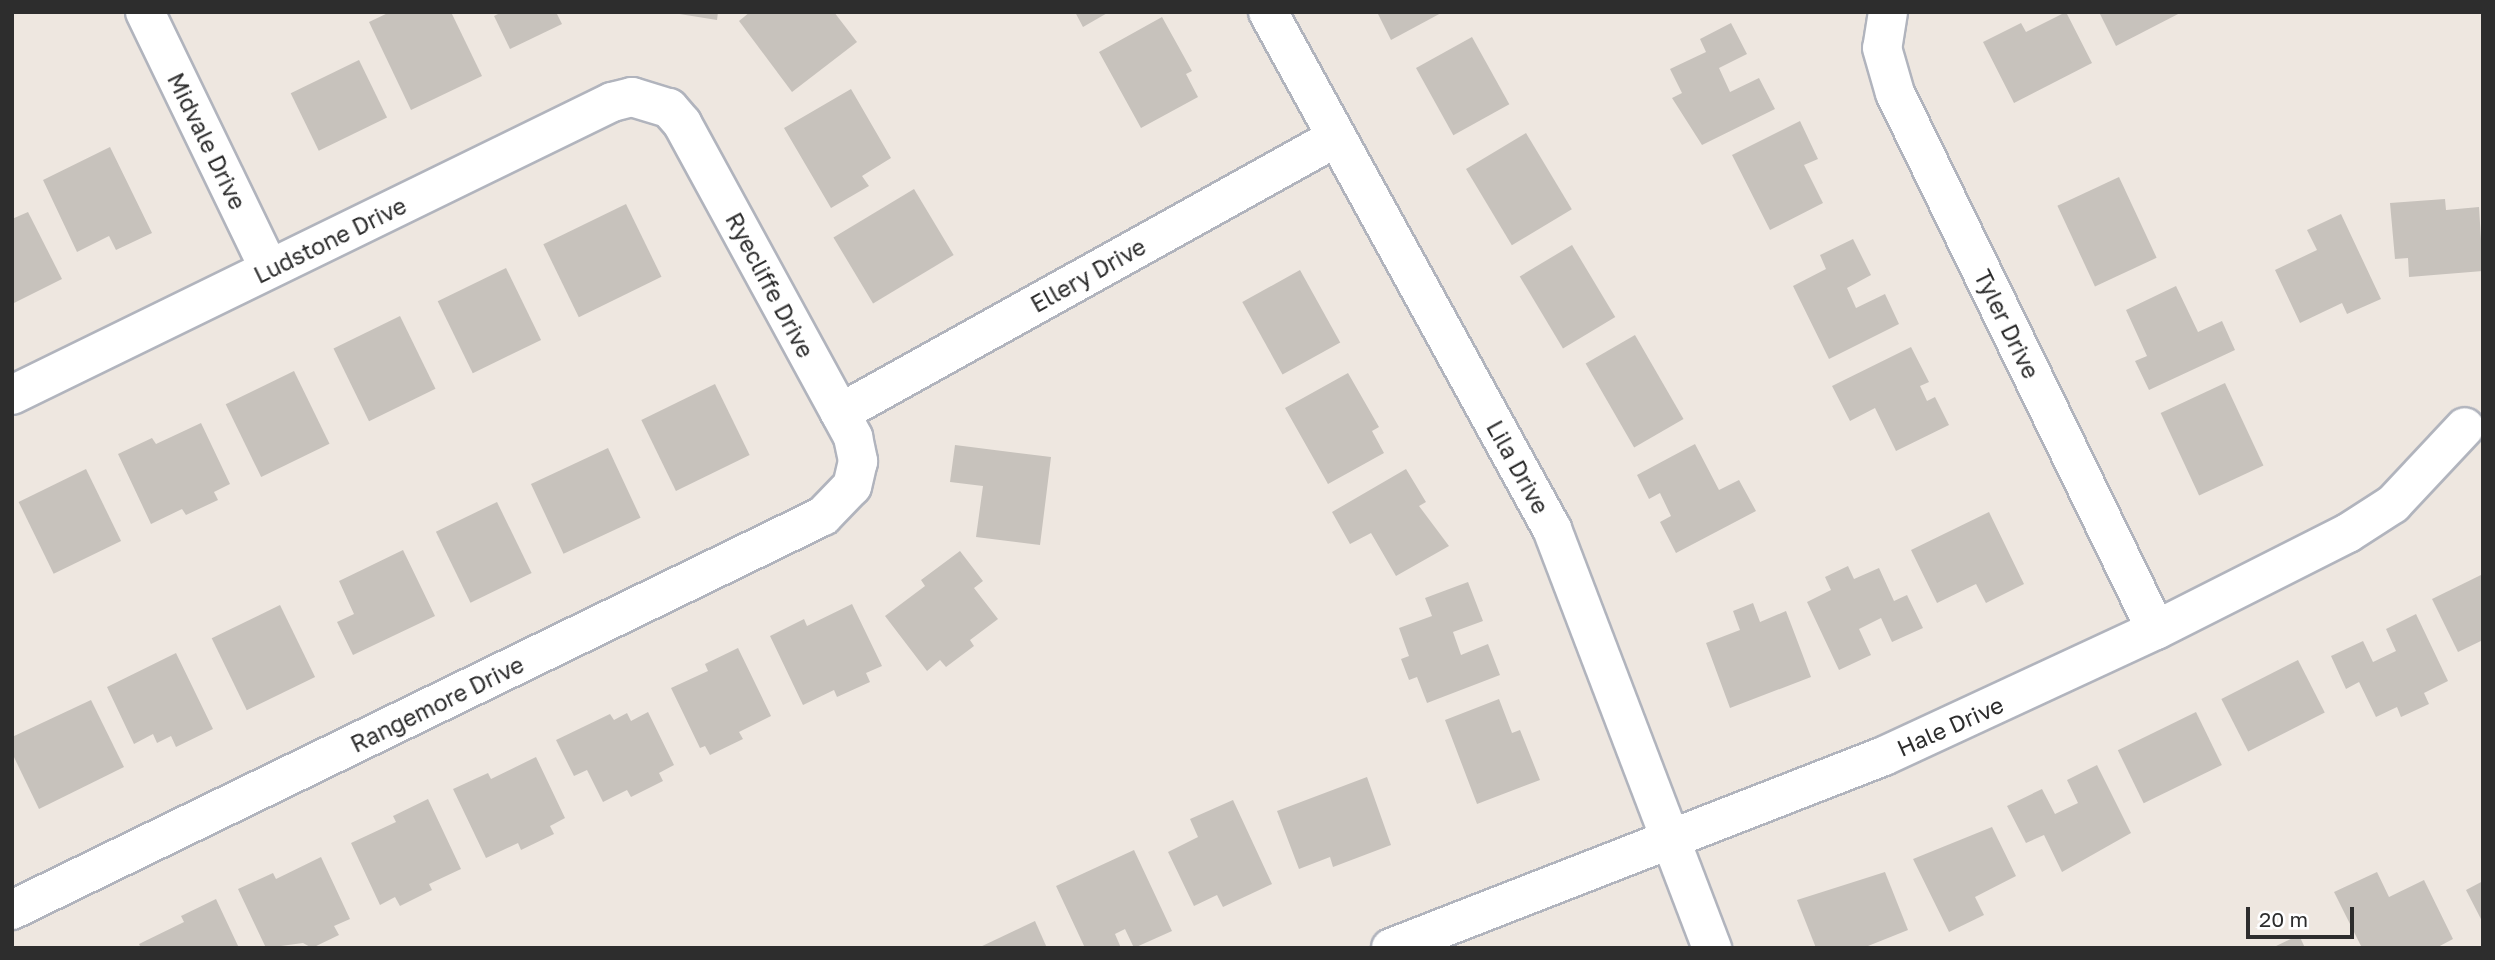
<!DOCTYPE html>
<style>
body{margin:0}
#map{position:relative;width:2495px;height:960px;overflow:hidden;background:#eee7e0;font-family:"Golos Text",sans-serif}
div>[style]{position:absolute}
.building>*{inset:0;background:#c7c2bc;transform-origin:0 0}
.roads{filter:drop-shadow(2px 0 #b1b4bd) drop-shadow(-2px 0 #b1b4bd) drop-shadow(0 2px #b1b4bd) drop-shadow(0 -2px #b1b4bd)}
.minor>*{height:38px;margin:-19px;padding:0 19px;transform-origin:19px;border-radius:19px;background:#fff}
span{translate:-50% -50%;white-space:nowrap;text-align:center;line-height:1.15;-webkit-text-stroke:6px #fff;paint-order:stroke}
.street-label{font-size:23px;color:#2d2d2d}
.frame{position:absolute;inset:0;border:14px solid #2d2d2d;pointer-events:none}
.scale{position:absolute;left:2246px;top:907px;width:108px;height:32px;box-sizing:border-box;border:4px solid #2d2d2d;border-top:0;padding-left:9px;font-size:21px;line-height:24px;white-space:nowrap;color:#2d2d2d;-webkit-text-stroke:5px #fff;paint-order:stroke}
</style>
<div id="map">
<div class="building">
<i style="clip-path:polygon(390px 12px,451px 12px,482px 76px,411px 110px,369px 22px)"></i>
<i style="clip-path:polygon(502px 12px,556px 12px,562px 24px,510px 49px,494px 16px)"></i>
<i style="clip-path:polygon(667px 12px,718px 12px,717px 20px)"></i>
<i style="clip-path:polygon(750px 12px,834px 12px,857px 42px,792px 92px,739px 21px)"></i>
<i style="clip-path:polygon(1075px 12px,1109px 12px,1083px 27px)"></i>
<i style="clip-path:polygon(1377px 12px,1443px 12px,1391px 40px)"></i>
<i style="clip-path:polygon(2066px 12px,2092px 63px,2014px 103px,1983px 42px,2021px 23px,2026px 32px)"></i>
<i style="clip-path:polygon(2099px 12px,2182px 12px,2116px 46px)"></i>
<i style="clip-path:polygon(1162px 17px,1192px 71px,1186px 74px,1198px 97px,1141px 128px,1099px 52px)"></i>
<i style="clip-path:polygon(1731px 23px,1747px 54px,1719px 68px,1730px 92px,1759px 78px,1775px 109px,1702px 145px,1672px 98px,1682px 93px,1670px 69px,1706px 52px,1700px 39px)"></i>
<i style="left:1472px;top:37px;width:77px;height:64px;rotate:61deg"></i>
<i style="left:359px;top:60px;width:64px;height:76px;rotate:64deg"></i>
<i style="clip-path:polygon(851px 89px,891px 158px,862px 176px,869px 186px,831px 208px,784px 128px)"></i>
<i style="clip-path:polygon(1800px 121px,1818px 159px,1804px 165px,1823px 203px,1770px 230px,1732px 155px)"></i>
<i style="left:1526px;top:133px;width:89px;height:70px;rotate:59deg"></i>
<i style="clip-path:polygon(110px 147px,152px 233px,116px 250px,109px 236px,77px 252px,43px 180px)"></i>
<i style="left:2119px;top:177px;width:89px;height:68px;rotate:65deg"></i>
<i style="left:914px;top:189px;width:77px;height:94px;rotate:59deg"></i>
<i style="clip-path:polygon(2445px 199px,2446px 210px,2479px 207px,2483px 271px,2409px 277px,2408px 258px,2395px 259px,2390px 203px)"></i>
<i style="left:626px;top:204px;width:81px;height:92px;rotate:64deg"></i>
<i style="clip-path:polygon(28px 212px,62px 279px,12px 304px,12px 219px)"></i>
<i style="clip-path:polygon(2341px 214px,2381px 299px,2347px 314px,2342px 303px,2300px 323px,2275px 270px,2317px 250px,2307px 230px)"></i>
<i style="clip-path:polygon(1853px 239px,1871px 275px,1847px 288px,1856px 308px,1885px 294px,1899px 324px,1829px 359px,1793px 286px,1826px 269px,1820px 255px)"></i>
<i style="left:1572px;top:245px;width:84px;height:61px;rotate:59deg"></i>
<i style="left:506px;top:268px;width:80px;height:76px;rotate:64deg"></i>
<i style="left:1300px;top:270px;width:83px;height:66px;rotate:61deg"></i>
<i style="clip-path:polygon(2176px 286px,2198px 332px,2222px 321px,2235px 350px,2149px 390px,2135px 361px,2147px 356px,2126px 310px)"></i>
<i style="left:400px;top:316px;width:81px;height:74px;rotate:64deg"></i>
<i style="left:1635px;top:335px;width:97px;height:57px;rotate:60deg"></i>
<i style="clip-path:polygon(1911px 347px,1929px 382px,1920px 386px,1927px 401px,1935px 397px,1949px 425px,1896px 451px,1875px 408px,1850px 421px,1832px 386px)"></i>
<i style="left:294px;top:371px;width:81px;height:76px;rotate:64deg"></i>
<i style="clip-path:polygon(1348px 373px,1379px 427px,1372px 431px,1384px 453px,1328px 484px,1285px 408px)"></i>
<i style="left:2225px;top:383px;width:91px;height:71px;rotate:65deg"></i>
<i style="left:715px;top:384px;width:79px;height:82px;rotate:64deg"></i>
<i style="clip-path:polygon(201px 423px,230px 484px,214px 492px,218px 500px,186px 515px,182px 509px,151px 524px,118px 454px,152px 438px,156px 444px)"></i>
<i style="clip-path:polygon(1695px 444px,1719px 490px,1739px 480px,1756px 511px,1676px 553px,1660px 522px,1671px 516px,1660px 493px,1649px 499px,1637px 475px)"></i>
<i style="clip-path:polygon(955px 445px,1051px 457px,1040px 545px,976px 537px,983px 486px,950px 482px)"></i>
<i style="left:608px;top:448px;width:77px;height:85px;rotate:65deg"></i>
<i style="left:86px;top:469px;width:80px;height:75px;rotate:64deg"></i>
<i style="clip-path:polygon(1406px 469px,1426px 502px,1419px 506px,1449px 546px,1396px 576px,1371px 533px,1350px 544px,1332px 512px)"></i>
<i style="left:497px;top:502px;width:79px;height:68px;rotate:64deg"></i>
<i style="clip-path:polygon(1989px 512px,2024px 584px,1986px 603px,1976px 584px,1937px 603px,1911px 550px)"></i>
<i style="clip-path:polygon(403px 550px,435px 616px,353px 655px,337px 622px,354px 614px,339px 581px)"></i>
<i style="clip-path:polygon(960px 551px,983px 581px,974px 588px,998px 619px,970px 640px,974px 646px,946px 667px,940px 660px,927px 671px,885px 616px,925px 586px,921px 580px)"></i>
<i style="clip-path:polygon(1848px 566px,1854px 579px,1879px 568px,1894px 601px,1907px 595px,1923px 628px,1892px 642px,1881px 618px,1859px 629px,1871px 655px,1839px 670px,1807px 602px,1831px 590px,1825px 577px)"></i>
<i style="clip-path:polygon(2483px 574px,2483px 640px,2458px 652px,2432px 599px)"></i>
<i style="clip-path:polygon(1468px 582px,1483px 621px,1453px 632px,1461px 655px,1488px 644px,1500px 675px,1427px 703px,1417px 677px,1409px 680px,1401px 659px,1409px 656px,1399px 628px,1432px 616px,1425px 598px)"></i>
<i style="clip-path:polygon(1753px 603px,1760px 622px,1786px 611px,1811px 677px,1730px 708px,1706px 643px,1740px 630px,1733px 611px)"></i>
<i style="clip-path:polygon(852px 604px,882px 666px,866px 673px,870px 682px,837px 697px,834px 690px,803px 705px,770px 636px,804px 619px,807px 626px)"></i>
<i style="left:280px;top:605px;width:80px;height:76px;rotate:64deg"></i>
<i style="clip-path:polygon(2416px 614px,2448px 681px,2424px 693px,2429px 704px,2401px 717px,2397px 707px,2376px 717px,2359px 682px,2346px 689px,2331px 656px,2363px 641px,2373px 662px,2396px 651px,2386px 629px)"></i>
<i style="clip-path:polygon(738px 648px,771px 716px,739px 732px,743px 739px,710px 755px,705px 746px,700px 748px,671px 688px,708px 671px,705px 664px)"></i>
<i style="clip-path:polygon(176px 653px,213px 729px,176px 747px,171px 736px,157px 743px,153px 734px,134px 744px,107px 687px)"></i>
<i style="left:2298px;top:660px;width:59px;height:86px;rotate:63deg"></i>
<i style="clip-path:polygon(1499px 699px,1512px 733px,1520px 730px,1540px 780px,1477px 804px,1445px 720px)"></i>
<i style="clip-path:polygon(91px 700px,124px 767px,39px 809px,12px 753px,12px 737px)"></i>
<i style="clip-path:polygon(648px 712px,674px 765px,659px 773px,663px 781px,631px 797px,627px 790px,603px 802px,587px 770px,574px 776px,556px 740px,610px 714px,614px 720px,627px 713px,631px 721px)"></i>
<i style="left:2196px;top:712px;width:59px;height:87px;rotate:64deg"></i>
<i style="clip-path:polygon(536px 757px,565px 818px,550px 826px,554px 834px,521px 850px,518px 843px,486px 858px,453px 789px,488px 773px,491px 779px)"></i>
<i style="clip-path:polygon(2097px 765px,2131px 833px,2062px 872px,2044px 835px,2026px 843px,2007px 806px,2042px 789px,2055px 814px,2078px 803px,2067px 780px)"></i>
<i style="clip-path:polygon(1367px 777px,1391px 845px,1333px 867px,1330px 857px,1299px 869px,1277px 811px)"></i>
<i style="clip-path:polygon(428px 799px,461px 869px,429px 884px,432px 890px,400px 906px,395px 897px,380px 905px,351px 843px,396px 822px,393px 816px)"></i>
<i style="clip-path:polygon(1233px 800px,1272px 884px,1223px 907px,1217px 895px,1194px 906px,1168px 852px,1198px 837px,1190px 819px)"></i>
<i style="clip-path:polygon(1992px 827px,2016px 876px,1975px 897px,1984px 915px,1949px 932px,1913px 859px)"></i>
<i style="clip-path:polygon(1134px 850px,1172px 931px,1134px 948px,1125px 929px,1115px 934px,1121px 948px,1085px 948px,1056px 886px)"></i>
<i style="clip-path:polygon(321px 857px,350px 919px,334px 926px,339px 935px,312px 948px,303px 943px,266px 948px,238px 889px,273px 873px,276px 879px)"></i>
<i style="clip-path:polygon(1885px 872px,1908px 930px,1863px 948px,1816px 948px,1797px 900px)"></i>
<i style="clip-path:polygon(2377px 872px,2389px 897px,2424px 880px,2453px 939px,2436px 948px,2362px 948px,2334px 892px)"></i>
<i style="clip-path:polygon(2483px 881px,2483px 923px,2466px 890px)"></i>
<i style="clip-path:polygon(216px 899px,239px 948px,141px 948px,139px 944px,184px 922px,181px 916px)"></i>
<i style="clip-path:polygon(1035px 921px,1047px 948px,978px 948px)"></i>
<i style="clip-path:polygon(2299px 935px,2305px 948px,2272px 948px)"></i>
</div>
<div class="roads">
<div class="minor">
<i style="left:145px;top:12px;width:285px;rotate:64.2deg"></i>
<i style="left:1268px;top:12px;width:590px;rotate:61.22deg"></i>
<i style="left:1552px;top:529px;width:449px;rotate:69.1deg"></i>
<i style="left:1888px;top:12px;width:36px;rotate:99deg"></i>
<i style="left:1882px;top:48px;width:47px;rotate:73.9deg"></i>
<i style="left:1895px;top:93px;width:597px;rotate:64.08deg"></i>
<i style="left:12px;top:395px;width:668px;rotate:-26.03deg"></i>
<i style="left:612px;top:102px;width:21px;rotate:-14deg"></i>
<i style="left:632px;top:97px;width:39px;rotate:17deg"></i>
<i style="left:669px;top:108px;width:20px;rotate:49deg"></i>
<i style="left:682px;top:123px;width:358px;rotate:61.4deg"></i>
<i style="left:853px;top:437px;width:25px;rotate:78deg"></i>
<i style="left:858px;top:461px;width:26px;rotate:103deg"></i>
<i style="left:852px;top:486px;width:42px;rotate:134deg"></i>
<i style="left:823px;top:516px;width:902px;rotate:154.09deg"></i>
<i style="left:840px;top:413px;width:568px;rotate:-29.04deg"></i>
<i style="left:1391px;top:948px;width:529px;rotate:-21.28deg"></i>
<i style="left:1884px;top:756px;width:300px;rotate:-24.9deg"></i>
<i style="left:2156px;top:630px;width:215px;rotate:-26.8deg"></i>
<i style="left:2348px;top:533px;width:54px;rotate:-32.8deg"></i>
<i style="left:2393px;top:504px;width:105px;rotate:-46.9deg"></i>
</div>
</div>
<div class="street-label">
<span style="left:207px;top:141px;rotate:64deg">Midvale Drive</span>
<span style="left:330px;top:240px;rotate:-26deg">Ludstone Drive</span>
<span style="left:1088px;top:275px;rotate:-29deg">Ellery Drive</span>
<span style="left:770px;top:285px;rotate:62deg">Ryecliffe Drive</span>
<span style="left:2007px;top:324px;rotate:64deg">Tyler Drive</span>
<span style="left:1518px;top:467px;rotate:61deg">Lila Drive</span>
<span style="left:437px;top:704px;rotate:-26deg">Rangemore Drive</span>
<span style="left:1950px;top:726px;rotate:-24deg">Hale Drive</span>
</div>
<div class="frame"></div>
<div class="scale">20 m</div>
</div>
